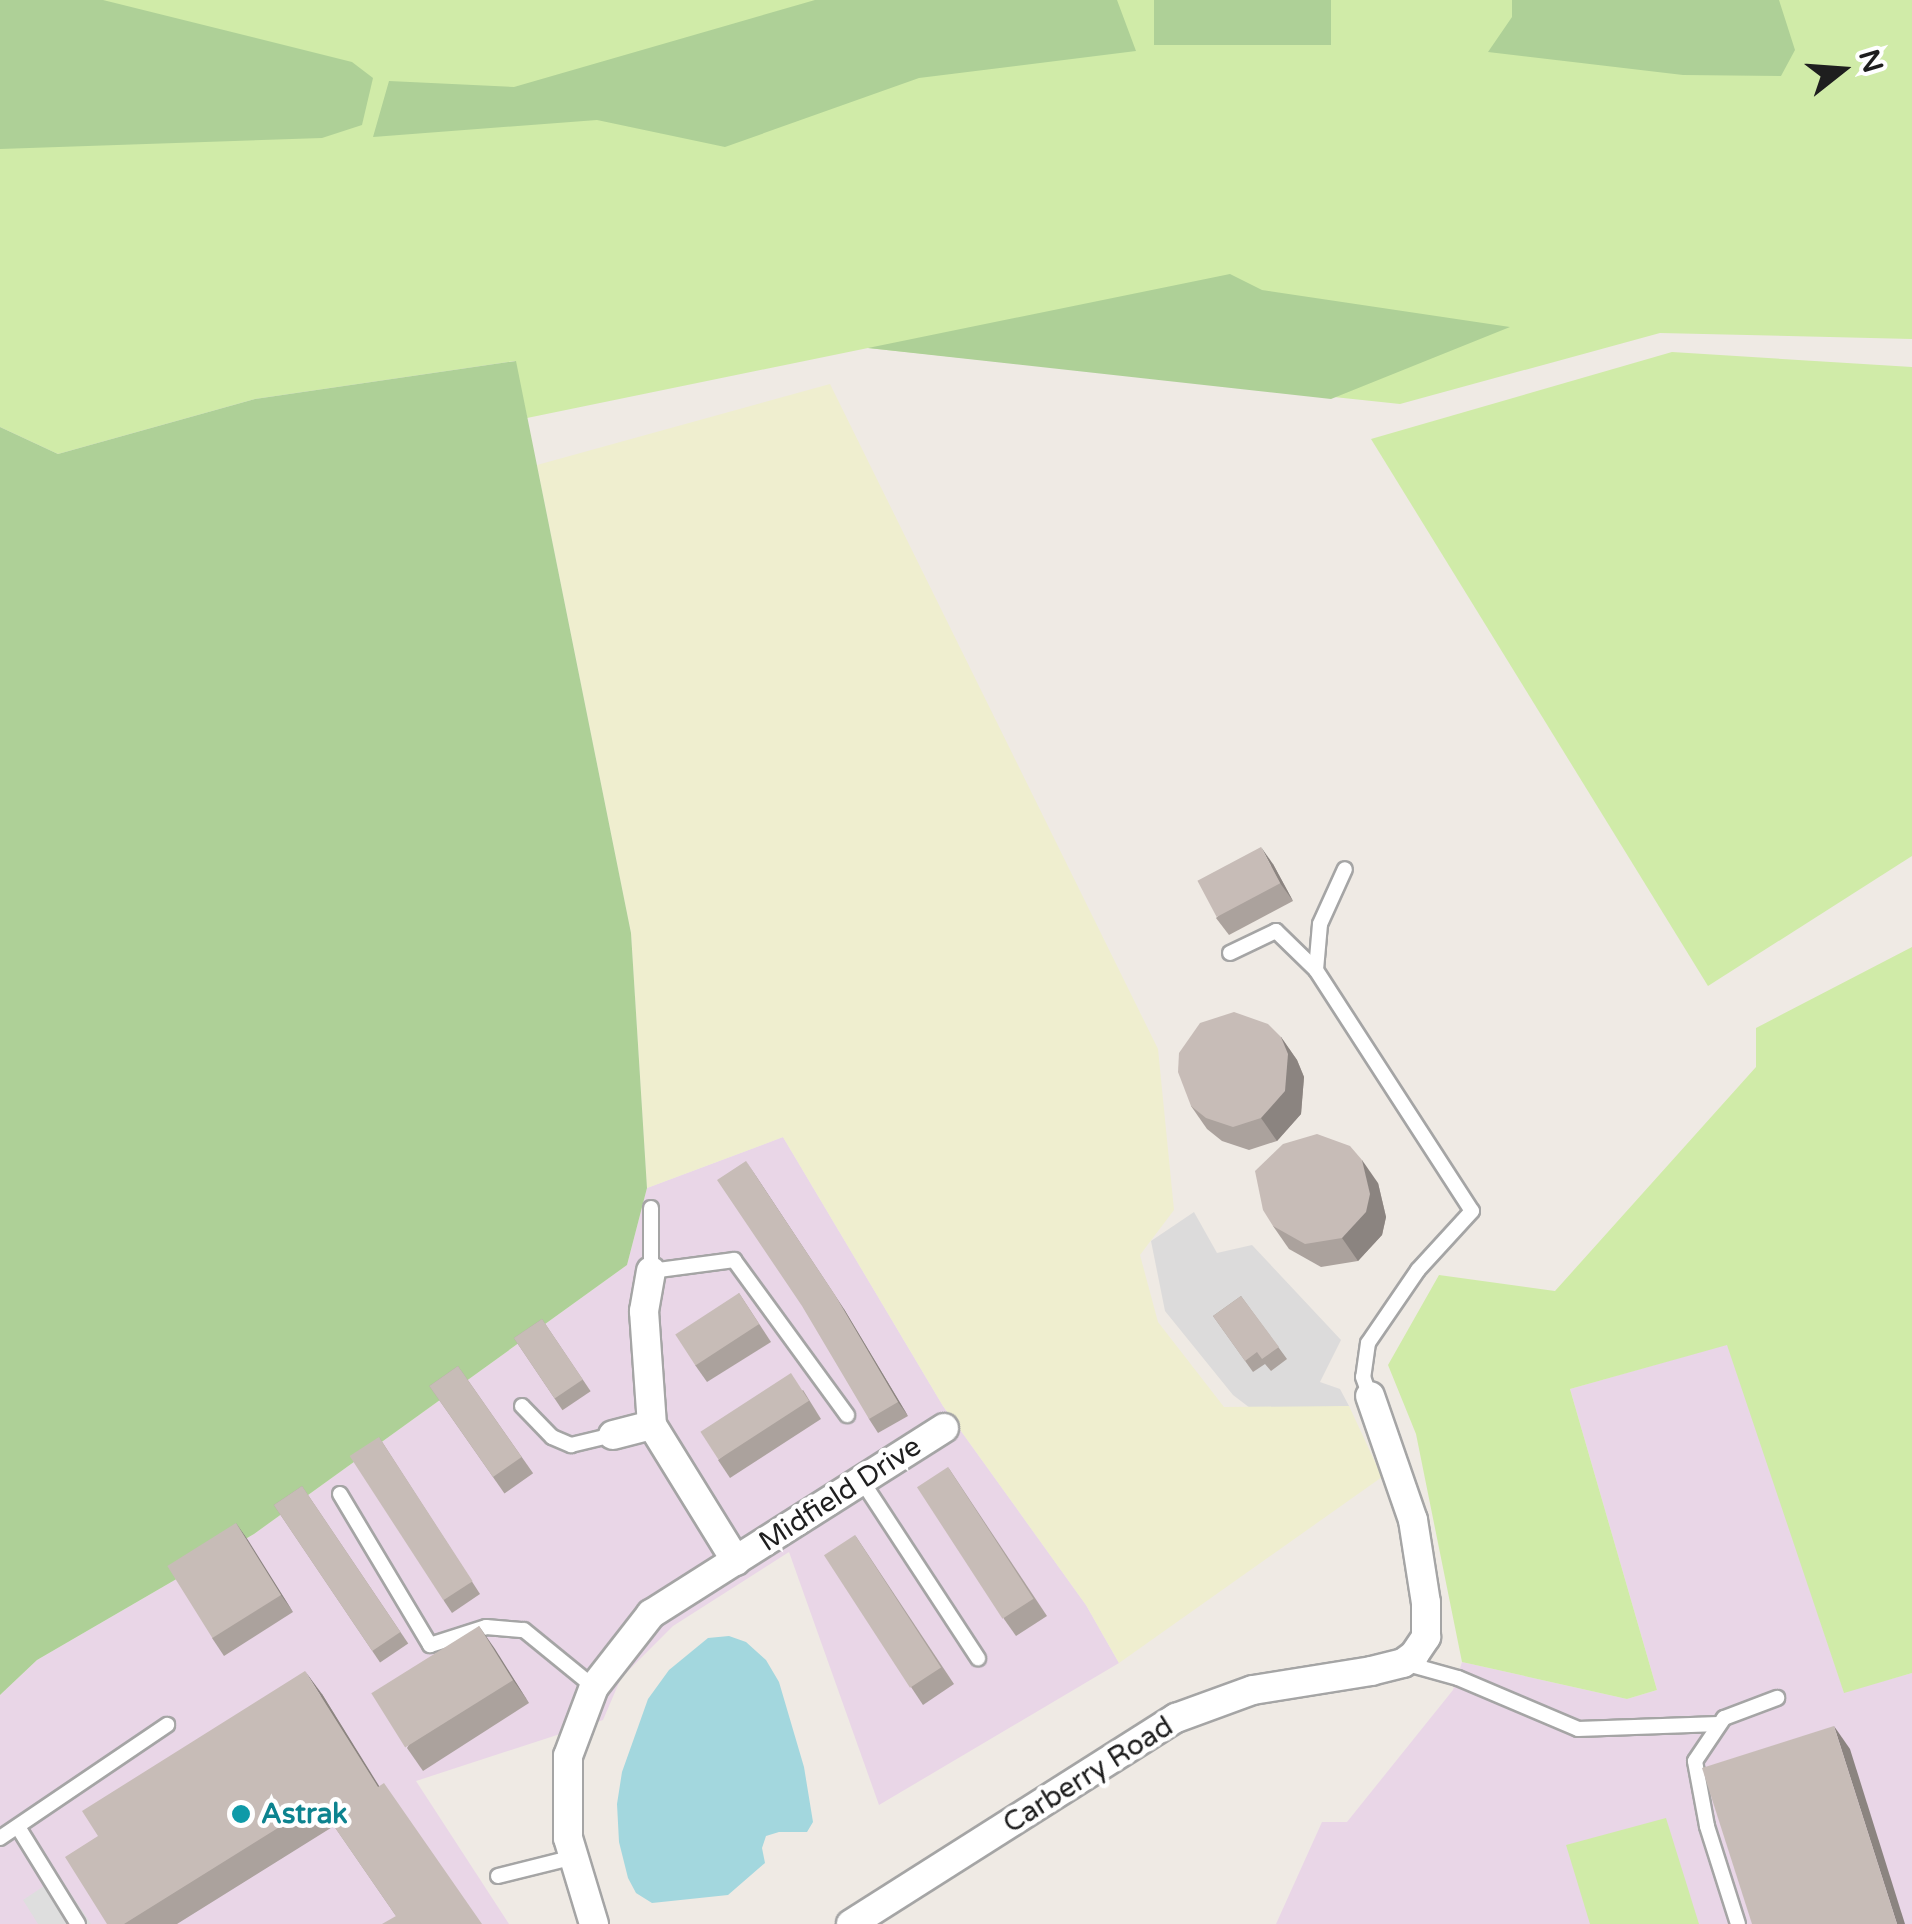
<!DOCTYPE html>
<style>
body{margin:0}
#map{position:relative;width:1912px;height:1924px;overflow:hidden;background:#efeae4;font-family:"Varela Round",sans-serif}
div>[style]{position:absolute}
.residential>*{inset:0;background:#dcdbdb}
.industrial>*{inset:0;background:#e9d6e7}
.farmland>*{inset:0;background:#efeecf}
.grass>*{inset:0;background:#d0eba8}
.forest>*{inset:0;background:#aed097;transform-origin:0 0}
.parking>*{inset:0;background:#dedede}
.water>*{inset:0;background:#a3d7de}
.roads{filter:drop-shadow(2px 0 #a5a5a5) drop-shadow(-2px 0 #a5a5a5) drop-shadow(0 2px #a5a5a5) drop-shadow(0 -2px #a5a5a5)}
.lane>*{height:14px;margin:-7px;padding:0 7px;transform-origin:7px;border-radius:7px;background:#fff}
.street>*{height:28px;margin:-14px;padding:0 14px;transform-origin:14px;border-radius:14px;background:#fff}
.wall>*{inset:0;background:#aba29d;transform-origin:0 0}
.shaded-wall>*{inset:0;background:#8b8480}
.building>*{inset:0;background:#c7bcb7;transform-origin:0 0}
.dots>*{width:28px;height:28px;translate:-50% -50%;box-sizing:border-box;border:5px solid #fff;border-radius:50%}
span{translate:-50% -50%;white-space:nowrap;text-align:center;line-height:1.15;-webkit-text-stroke:9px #fff;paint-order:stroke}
.street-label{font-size:28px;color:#1e1e1e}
.culture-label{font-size:28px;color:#0d838f;font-weight:700}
.left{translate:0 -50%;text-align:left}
.north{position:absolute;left:1792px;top:20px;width:100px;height:100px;-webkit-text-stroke:8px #fff;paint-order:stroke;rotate:73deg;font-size:28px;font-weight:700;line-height:40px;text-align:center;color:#1e1e1e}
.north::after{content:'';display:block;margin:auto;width:35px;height:45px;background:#1e1e1e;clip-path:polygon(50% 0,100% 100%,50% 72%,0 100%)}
</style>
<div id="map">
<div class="residential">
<i style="clip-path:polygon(1194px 1212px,1217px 1253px,1252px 1245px,1341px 1340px,1320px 1382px,1340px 1389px,1349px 1406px,1254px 1411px,1233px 1395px,1165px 1311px,1151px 1241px)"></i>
</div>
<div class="industrial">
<i style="clip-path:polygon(783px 1137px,943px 1406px,1086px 1605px,1119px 1663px,879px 1805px,789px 1552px,673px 1626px,621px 1678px,603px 1720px,416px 1781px,509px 1924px,0 1924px,0 1695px,37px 1660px,254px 1534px,627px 1265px,647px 1188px)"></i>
<i style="clip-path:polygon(1728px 1344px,1844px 1692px,1912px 1673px,1912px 1924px,1276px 1924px,1322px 1822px,1347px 1822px,1453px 1690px,1462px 1662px,1627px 1699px,1657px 1690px,1570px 1389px)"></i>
</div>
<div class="farmland">
<i style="clip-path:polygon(830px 384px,1158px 1049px,1174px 1210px,1140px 1255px,1158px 1322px,1224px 1407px,1349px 1406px,1382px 1477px,1119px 1663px,1086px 1605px,943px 1406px,783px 1137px,647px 1188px,631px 933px,537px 465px)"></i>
</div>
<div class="grass">
<i style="clip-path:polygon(0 0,1912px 0,1912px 339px,1660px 333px,1400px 404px,868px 348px,527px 418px,515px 361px,255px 399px,58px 454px,0 427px)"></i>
<i style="clip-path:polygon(1672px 352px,1912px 367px,1912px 856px,1708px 986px,1371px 439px)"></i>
<i style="clip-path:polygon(1912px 947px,1912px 1673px,1844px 1693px,1727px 1345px,1570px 1389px,1657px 1690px,1627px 1699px,1462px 1662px,1416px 1434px,1388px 1365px,1439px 1275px,1555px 1291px,1756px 1067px,1756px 1028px)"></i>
<i style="clip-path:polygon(1666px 1818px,1699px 1924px,1590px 1924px,1566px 1845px)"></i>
</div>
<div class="forest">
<i style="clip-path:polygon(0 0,103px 0,352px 62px,373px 78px,362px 125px,322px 138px,0 149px)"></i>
<i style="clip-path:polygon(815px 0,1117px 0,1136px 51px,919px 78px,725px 147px,597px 120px,373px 137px,389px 81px,514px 87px)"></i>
<i style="left:1154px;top:0;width:177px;height:45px"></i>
<i style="clip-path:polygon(1512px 0,1779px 0,1795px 50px,1781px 76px,1683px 75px,1488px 52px,1512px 17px)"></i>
<i style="clip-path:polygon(1230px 274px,1262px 290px,1510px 327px,1331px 399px,868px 348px)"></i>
<i style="clip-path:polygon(516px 361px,631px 933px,647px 1188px,627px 1265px,254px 1534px,37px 1660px,0 1695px,0 427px,58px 454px,255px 399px)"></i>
</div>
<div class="parking">
<i style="clip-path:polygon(59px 1876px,91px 1924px,38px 1924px,23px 1900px)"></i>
</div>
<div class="water">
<i style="clip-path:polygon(729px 1636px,746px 1642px,766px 1660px,779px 1682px,804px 1767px,813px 1822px,807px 1832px,779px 1832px,766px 1836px,762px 1848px,765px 1863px,728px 1895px,652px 1903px,636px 1893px,628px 1878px,619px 1842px,617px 1804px,622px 1772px,648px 1699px,669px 1670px,708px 1638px)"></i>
</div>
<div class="roads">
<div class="lane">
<i style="left:1230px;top:953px;width:51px;rotate:-25.6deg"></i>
<i style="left:1276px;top:931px;width:56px;rotate:44.3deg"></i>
<i style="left:1316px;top:970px;width:287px;rotate:57.1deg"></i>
<i style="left:1472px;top:1211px;width:80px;rotate:132.5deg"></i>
<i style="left:1418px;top:1270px;width:88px;rotate:124.4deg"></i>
<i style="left:1368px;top:1343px;width:34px;rotate:98deg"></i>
<i style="left:1363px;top:1377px;width:20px;rotate:70deg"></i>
<i style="left:1316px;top:970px;width:46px;rotate:-85deg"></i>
<i style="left:1320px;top:924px;width:60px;rotate:-65.6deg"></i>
<i style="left:651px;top:1208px;width:63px;rotate:90deg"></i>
<i style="left:651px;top:1271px;width:84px;rotate:-7.5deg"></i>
<i style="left:734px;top:1260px;width:192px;rotate:53.9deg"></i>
<i style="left:522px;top:1406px;width:43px;rotate:45.9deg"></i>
<i style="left:552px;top:1437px;width:21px;rotate:23deg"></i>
<i style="left:571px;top:1445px;width:43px;rotate:-13.4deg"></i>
<i style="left:862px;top:1481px;width:212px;rotate:56.8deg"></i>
<i style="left:340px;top:1494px;width:176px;rotate:59.2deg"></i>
<i style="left:430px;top:1645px;width:59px;rotate:-17.8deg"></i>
<i style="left:486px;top:1627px;width:38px;rotate:5deg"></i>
<i style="left:524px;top:1630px;width:90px;rotate:39.2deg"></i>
<i style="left:1404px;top:1663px;width:56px;rotate:15.5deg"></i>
<i style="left:1458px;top:1678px;width:130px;rotate:23deg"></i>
<i style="left:1578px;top:1729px;width:141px;rotate:-2deg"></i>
<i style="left:18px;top:1827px;width:114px;rotate:58.3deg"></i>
<i style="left:0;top:1838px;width:202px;rotate:-34.1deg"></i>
<i style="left:498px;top:1876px;width:78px;rotate:-14deg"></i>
<i style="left:1738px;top:1924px;width:103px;rotate:-107.6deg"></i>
<i style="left:1707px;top:1826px;width:66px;rotate:-100.5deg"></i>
<i style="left:1695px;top:1761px;width:52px;rotate:-56deg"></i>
<i style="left:1724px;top:1718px;width:57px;rotate:-20.7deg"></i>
</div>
<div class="street">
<i style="left:651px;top:1271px;width:41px;rotate:99.9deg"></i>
<i style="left:644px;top:1311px;width:114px;rotate:86deg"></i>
<i style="left:652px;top:1425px;width:160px;rotate:58.3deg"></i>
<i style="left:613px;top:1435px;width:40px;rotate:-14.4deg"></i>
<i style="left:594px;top:1924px;width:90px;rotate:-106.8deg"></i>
<i style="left:568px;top:1838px;width:82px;rotate:-90deg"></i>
<i style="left:568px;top:1756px;width:74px;rotate:-69.4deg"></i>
<i style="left:594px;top:1687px;width:93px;rotate:-52deg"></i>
<i style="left:651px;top:1614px;width:347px;rotate:-32.4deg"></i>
<i style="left:851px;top:1924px;width:385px;rotate:-32.4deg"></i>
<i style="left:1176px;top:1718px;width:82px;rotate:-20deg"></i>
<i style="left:1253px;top:1690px;width:120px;rotate:-9.1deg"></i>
<i style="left:1371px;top:1671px;width:33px;rotate:-14deg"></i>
<i style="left:1403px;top:1663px;width:14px;rotate:-36deg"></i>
<i style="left:1414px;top:1655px;width:22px;rotate:-56deg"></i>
<i style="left:1426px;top:1637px;width:34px;rotate:-90deg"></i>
<i style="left:1426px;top:1603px;width:84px;rotate:-98.9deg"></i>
<i style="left:1413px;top:1520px;width:131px;rotate:-109.1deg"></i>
</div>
</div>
<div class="wall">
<i style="clip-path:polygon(1273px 864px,1293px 901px,1229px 935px,1216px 918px)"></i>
<i style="clip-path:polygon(1281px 1037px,1297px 1060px,1304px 1077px,1301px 1114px,1277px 1141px,1249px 1150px,1222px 1141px,1207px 1129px,1191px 1106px)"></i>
<i style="clip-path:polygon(1378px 1183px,1386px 1217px,1382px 1235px,1358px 1261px,1321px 1267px,1289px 1249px,1273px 1226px)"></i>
<i style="clip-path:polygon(739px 1293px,771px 1342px,707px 1382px,695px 1365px)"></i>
<i style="clip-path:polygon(1241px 1296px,1287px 1359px,1271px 1371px,1265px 1364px,1253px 1372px,1213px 1316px)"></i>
<i style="clip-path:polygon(844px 1309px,908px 1416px,878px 1433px,869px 1419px)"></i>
<i style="left:542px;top:1319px;width:87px;height:34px;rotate:56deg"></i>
<i style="left:458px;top:1366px;width:131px;height:35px;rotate:55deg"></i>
<i style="clip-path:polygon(803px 1390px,821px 1419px,730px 1478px,718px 1460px)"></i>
<i style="clip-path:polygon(379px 1437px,480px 1594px,452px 1613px,444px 1601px)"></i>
<i style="clip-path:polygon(948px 1467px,1047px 1616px,1016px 1636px,1004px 1619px)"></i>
<i style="left:302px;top:1486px;width:190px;height:34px;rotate:56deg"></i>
<i style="clip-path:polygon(236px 1523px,293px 1612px,224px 1656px,212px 1638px)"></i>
<i style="clip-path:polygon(855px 1535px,954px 1684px,923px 1705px,911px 1687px)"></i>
<i style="clip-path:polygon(479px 1626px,529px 1703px,423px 1771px,407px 1748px)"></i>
<i style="clip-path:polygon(322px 1694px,379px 1787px,396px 1916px,334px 1826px,177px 1924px,107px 1924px)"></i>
</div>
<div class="shaded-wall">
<i style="clip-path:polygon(1261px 847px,1273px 864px,1293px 901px,1280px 883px)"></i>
<i style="clip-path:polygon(1281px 1037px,1297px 1060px,1304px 1077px,1301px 1114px,1277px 1141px,1261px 1118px)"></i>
<i style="clip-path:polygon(1362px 1160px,1378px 1183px,1386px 1217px,1382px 1235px,1358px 1261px,1342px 1238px)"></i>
<i style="clip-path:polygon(746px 1161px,844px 1309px,908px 1416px,898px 1402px)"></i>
<i style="clip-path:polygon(236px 1523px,248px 1540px,293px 1612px,281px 1595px)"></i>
<i style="clip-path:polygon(479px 1626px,495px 1649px,529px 1703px,513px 1680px)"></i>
<i style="clip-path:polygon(305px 1671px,322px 1694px,394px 1810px,378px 1787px)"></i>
<i style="clip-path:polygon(1834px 1726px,1850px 1749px,1905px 1924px,1897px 1924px)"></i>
</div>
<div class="building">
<i style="left:1261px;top:847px;width:41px;height:72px;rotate:62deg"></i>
<i style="clip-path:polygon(1234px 1012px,1268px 1024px,1281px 1037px,1288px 1054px,1285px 1091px,1261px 1118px,1233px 1127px,1206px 1118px,1191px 1106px,1178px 1072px,1179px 1053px,1200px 1023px)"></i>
<i style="clip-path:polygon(1317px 1134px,1350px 1146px,1362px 1160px,1370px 1194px,1366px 1212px,1342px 1238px,1305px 1244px,1273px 1226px,1263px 1210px,1255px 1171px,1283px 1144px)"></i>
<i style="clip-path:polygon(746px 1161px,835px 1295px,898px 1402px,869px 1419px,802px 1306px,717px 1180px)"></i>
<i style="left:739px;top:1293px;width:37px;height:76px;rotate:57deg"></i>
<i style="clip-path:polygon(1241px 1296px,1279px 1347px,1262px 1359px,1257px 1352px,1245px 1361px,1213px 1316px)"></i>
<i style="left:542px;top:1319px;width:73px;height:34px;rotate:56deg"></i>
<i style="left:458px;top:1366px;width:111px;height:35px;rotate:55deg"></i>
<i style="left:791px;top:1373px;width:33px;height:108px;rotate:57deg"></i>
<i style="left:379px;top:1437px;width:172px;height:35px;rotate:57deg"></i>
<i style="left:948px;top:1467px;width:157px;height:37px;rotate:57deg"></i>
<i style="left:302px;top:1486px;width:176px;height:34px;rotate:56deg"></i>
<i style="left:236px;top:1523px;width:85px;height:81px;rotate:58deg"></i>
<i style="left:855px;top:1535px;width:158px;height:37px;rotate:57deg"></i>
<i style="left:479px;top:1626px;width:64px;height:127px;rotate:58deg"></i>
<i style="clip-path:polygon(305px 1671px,378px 1787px,384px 1783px,482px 1924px,382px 1924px,396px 1916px,318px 1803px,124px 1924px,107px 1924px,65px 1857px,98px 1836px,82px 1811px)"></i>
<i style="clip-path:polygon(1834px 1726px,1897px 1924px,1752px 1924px,1702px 1768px)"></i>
</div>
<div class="dots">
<i style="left:241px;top:1814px;background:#0f9aa8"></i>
</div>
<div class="street-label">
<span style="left:840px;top:1494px;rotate:-33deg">Midfield Drive</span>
<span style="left:1088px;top:1775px;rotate:-32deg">Carberry Road</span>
</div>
<div class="culture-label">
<span class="left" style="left:261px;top:1814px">Astrak</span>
</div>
<div class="north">N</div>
</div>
